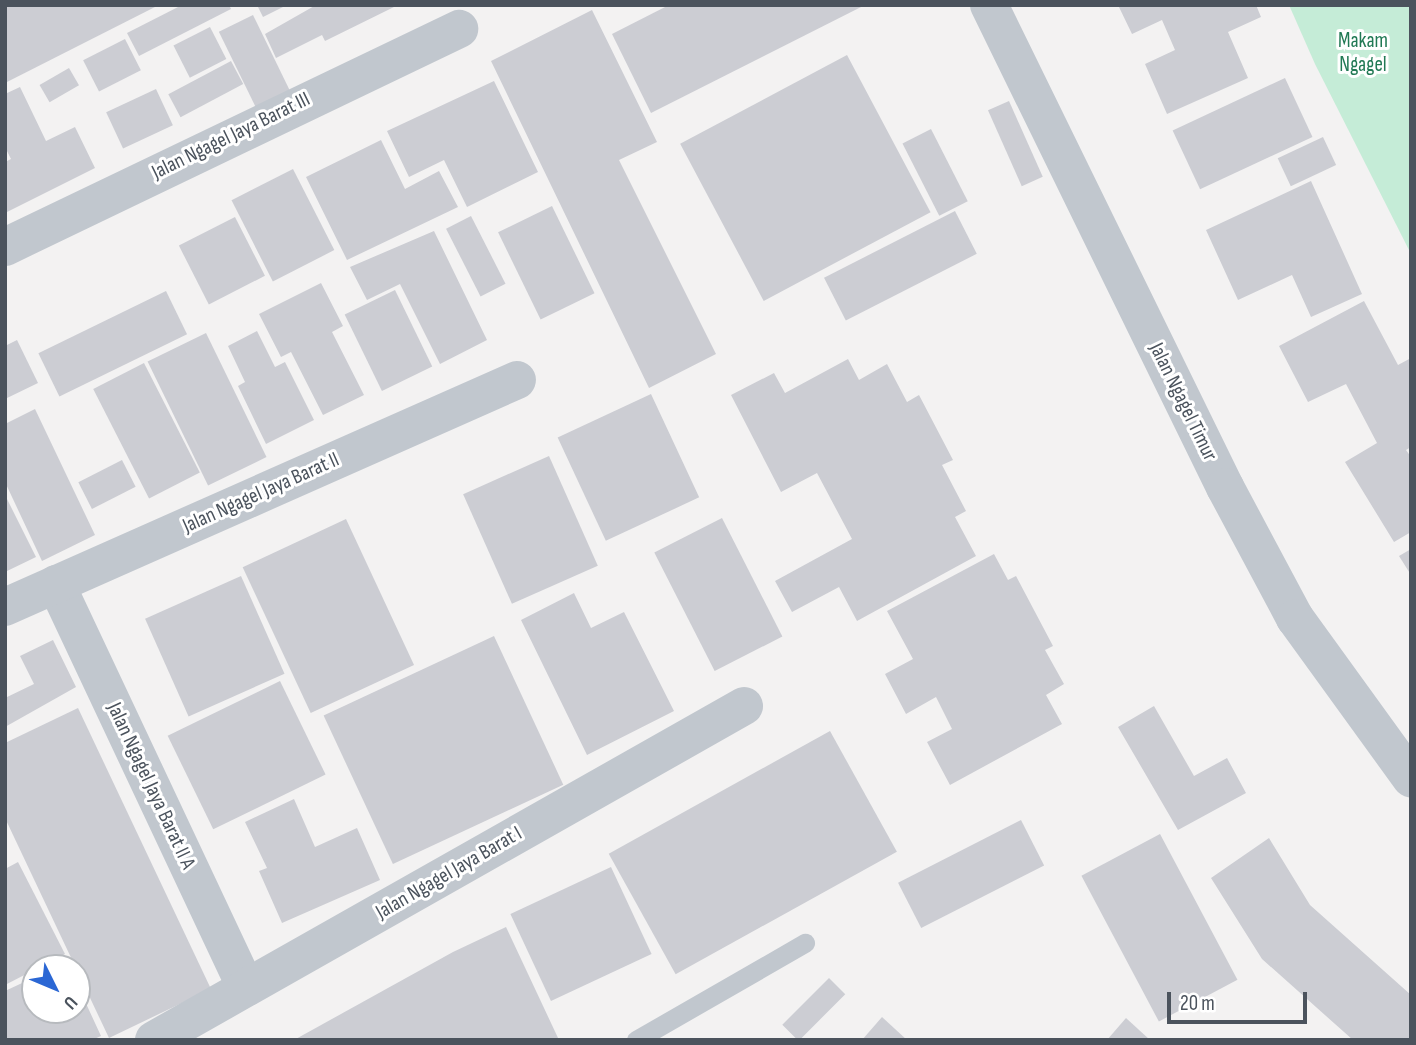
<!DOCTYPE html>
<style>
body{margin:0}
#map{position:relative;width:1416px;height:1045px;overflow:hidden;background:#f3f2f2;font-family:"Sofia Sans Condensed",sans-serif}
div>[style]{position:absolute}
.green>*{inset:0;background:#c5ecd7}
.building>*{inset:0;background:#cccdd3;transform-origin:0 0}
.service>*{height:19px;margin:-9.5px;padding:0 9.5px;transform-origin:9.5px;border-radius:9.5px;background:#c1c7ce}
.minor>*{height:38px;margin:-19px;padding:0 19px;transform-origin:19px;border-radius:19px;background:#c1c7ce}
.tertiary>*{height:38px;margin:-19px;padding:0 19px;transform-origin:19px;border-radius:19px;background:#c1c7ce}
span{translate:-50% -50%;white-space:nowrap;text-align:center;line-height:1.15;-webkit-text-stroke:6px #fff;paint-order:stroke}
.park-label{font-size:21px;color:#217954}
.street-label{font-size:21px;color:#4b535d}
.frame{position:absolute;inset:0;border:7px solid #4b535d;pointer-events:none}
.north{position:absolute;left:21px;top:954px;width:70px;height:70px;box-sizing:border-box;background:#fff;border:2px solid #b7babe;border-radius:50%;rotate:133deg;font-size:19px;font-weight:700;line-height:28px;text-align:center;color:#4b535d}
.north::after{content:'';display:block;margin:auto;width:24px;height:32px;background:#2b67d4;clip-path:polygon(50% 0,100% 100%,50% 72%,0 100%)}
.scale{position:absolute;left:1167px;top:992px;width:140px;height:32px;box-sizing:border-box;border:4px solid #4b535d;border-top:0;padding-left:9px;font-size:21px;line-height:24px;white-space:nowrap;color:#4b535d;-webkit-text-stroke:5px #fff;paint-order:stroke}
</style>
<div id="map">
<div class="green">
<i style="clip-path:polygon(1289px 5px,1411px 5px,1411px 254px,1315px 64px)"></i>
</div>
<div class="building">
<i style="clip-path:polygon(5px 5px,154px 5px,155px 7px,5px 83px)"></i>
<i style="clip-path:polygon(182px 5px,229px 5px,231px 9px,139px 56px,127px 33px)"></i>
<i style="clip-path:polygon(257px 5px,287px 5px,263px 17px)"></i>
<i style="clip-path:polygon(316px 5px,393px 5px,394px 7px,325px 41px,322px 35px,276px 58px,265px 34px)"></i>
<i style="clip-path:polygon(669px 5px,865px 5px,651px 113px,612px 34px)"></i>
<i style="clip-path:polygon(1118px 5px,1256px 5px,1261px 17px,1228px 32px,1248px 78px,1167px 114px,1145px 64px,1175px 50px,1162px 20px,1132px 34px)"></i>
<i style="clip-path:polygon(592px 10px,657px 142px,619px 160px,716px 354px,649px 388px,491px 61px)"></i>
<i style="left:253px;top:15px;width:87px;height:38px;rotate:64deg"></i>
<i style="left:210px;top:27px;width:36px;height:41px;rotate:63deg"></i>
<i style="left:125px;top:39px;width:35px;height:47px;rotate:63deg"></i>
<i style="left:847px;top:55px;width:178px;height:189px;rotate:62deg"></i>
<i style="left:231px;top:61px;width:26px;height:71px;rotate:62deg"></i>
<i style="left:69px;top:68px;width:20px;height:34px;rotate:60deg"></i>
<i style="left:1285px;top:78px;width:65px;height:124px;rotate:65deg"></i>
<i style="clip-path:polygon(494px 81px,538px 172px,467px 207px,444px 160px,409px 177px,387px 131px)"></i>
<i style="clip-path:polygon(20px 87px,46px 141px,75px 127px,95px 168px,5px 213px,5px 162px,11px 159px,5px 147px,5px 94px)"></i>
<i style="left:156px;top:89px;width:40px;height:55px;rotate:65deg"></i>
<i style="left:1009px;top:101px;width:83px;height:23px;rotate:66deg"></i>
<i style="left:931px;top:129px;width:81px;height:32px;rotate:63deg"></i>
<i style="left:1323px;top:137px;width:31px;height:50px;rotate:65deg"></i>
<i style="clip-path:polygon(381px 140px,405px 189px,439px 171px,458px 207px,347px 260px,306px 177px)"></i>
<i style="left:293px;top:169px;width:91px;height:69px;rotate:63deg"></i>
<i style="clip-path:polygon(1311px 181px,1362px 294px,1311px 317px,1292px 275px,1238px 300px,1206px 230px)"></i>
<i style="left:552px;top:206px;width:97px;height:60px;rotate:64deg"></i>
<i style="left:955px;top:211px;width:48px;height:147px;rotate:63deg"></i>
<i style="left:471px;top:216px;width:76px;height:28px;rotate:63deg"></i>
<i style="left:235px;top:217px;width:66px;height:63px;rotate:63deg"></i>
<i style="clip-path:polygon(434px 231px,487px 340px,440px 364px,400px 284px,367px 300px,350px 267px)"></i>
<i style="clip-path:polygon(321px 283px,343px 326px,332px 332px,364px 395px,323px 415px,291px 352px,281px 357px,259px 314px)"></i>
<i style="left:395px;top:290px;width:85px;height:56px;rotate:64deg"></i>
<i style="left:166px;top:291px;width:48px;height:142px;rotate:64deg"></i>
<i style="clip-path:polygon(1364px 301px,1398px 365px,1411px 358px,1411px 447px,1406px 450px,1411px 457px,1411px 532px,1394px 542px,1345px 462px,1377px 443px,1346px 384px,1308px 402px,1279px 346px)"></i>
<i style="clip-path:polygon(257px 331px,275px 367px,285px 362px,314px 420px,266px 444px,238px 386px,245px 382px,228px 346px)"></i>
<i style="left:206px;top:333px;width:138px;height:65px;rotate:64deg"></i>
<i style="clip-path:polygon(17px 340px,38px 383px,5px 399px,5px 346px)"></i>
<i style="clip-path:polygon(848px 359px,859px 380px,887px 364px,907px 402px,919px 395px,953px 460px,942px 465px,966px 511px,955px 517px,976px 556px,857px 621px,839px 587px,792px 612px,775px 581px,852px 539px,817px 473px,781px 492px,731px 395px,774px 373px,785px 393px)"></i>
<i style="left:144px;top:363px;width:123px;height:57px;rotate:63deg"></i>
<i style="left:651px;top:394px;width:114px;height:103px;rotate:65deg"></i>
<i style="clip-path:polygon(35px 409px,95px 535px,42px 561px,5px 482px,5px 424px)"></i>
<i style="left:549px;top:456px;width:120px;height:94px;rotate:66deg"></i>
<i style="left:122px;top:460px;width:30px;height:49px;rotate:63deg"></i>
<i style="clip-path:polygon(5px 495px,36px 557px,5px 572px)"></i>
<i style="left:722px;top:518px;width:133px;height:76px;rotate:63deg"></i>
<i style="left:346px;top:519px;width:161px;height:114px;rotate:65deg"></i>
<i style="clip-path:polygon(1411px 549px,1411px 575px,1399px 556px)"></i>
<i style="clip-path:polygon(994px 554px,1008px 580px,1016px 576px,1053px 646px,1045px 650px,1064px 684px,1046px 695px,1062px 724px,950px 785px,927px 742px,952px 729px,936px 697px,906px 714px,885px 674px,913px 659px,887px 611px)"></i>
<i style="left:241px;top:576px;width:107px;height:105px;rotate:66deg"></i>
<i style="clip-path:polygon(574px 593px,591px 628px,624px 612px,674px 711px,587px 755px,521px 620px)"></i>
<i style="left:494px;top:636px;width:164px;height:188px;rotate:65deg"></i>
<i style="clip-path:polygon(53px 640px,76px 687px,5px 727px,5px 698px,34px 684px,20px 656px)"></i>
<i style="left:280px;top:681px;width:104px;height:125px;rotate:64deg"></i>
<i style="clip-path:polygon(1154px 706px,1194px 776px,1227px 758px,1246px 793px,1178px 830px,1118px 727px)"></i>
<i style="clip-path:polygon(78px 708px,211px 989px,109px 1038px,5px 818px,5px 743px)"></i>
<i style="left:830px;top:731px;width:138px;height:253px;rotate:61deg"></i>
<i style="clip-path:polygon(294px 799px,315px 847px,357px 828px,380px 880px,282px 923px,259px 871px,267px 868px,245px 822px)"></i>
<i style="left:1021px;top:820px;width:51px;height:138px;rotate:63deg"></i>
<i style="left:1160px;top:834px;width:165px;height:89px;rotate:62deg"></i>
<i style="clip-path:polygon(1269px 838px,1310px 905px,1411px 995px,1411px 1040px,1353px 1040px,1262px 959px,1211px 878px)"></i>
<i style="clip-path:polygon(18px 862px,65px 954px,5px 985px,5px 869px)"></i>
<i style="left:611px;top:867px;width:96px;height:111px;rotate:65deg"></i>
<i style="clip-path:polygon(506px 927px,559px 1040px,294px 1040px,453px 952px)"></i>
<i style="clip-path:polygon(35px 977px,35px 1010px,77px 1010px,77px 984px,101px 1036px,92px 1040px,5px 1040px,5px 991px)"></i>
<i style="left:829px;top:978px;width:23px;height:66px;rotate:45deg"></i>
<i style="clip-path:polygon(882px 1017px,907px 1040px,862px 1040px)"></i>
<i style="clip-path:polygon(1126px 1018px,1150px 1040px,1107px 1040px)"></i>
</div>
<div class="service">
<i style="left:636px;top:1040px;width:195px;rotate:-29.9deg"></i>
</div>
<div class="minor">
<i style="left:5px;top:247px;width:504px;rotate:-25.65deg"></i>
<i style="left:56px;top:584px;width:446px;rotate:64.8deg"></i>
<i style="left:5px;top:607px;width:560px;rotate:-23.91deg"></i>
<i style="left:154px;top:1040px;width:678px;rotate:-29.51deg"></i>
</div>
<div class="tertiary">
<i style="left:989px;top:5px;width:537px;rotate:63.91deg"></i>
<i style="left:1225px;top:487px;width:149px;rotate:61.9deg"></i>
<i style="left:1295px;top:618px;width:198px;rotate:54.1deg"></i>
</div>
<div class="park-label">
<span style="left:1363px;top:53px">Makam<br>Ngagel</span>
</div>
<div class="street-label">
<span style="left:231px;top:136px;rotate:-26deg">Jalan Ngagel Jaya Barat III</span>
<span style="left:1183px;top:402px;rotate:64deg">Jalan Ngagel Timur</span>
<span style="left:261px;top:493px;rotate:-24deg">Jalan Ngagel Jaya Barat II</span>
<span style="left:151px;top:786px;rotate:65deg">Jalan Ngagel Jaya Barat II A</span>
<span style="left:449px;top:873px;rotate:-30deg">Jalan Ngagel Jaya Barat I</span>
</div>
<div class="frame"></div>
<div class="north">U</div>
<div class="scale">20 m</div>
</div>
